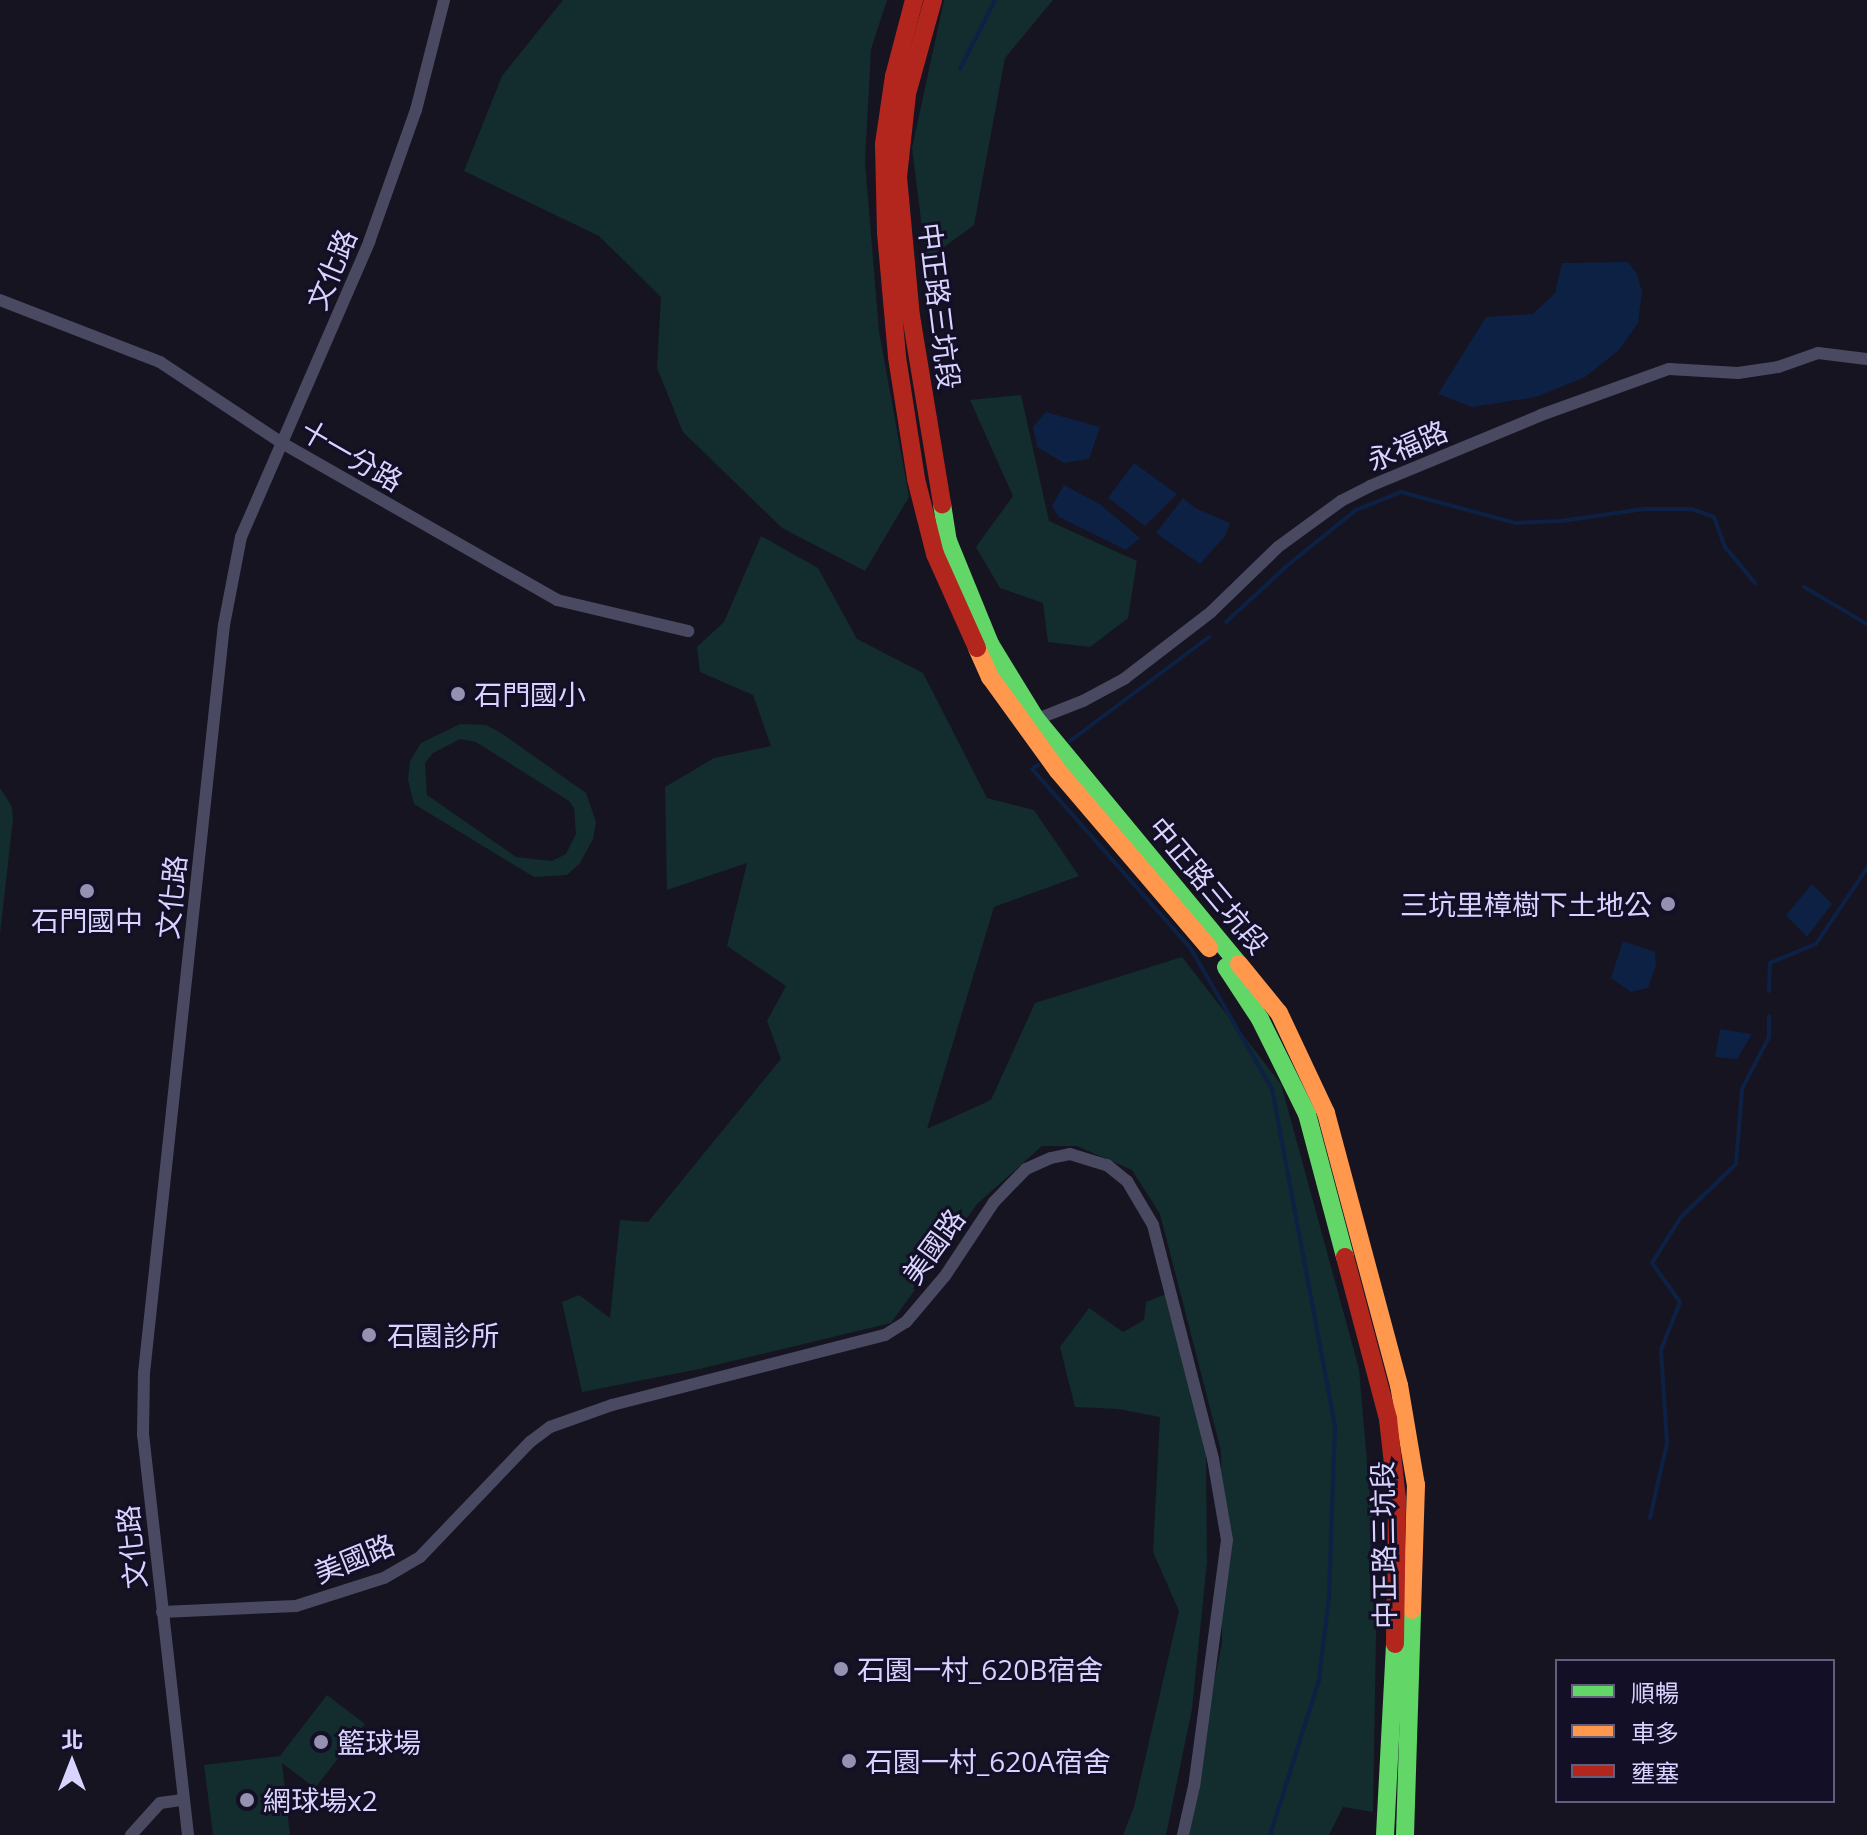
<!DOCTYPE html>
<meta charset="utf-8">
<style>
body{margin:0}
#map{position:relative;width:1867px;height:1835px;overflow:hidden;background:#161421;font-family:"Open Sans","Noto Sans TC",sans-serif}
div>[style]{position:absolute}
.green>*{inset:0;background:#132c2d}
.water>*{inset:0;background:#0d2144}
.stream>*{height:4px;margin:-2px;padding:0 2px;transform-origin:2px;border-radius:2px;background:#0d2144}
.street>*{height:12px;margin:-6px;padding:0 6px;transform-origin:6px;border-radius:6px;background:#4a4962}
.fast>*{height:18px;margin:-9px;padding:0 9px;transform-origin:9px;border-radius:9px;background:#63d668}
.slow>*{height:18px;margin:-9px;padding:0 9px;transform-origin:9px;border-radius:9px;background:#ff974d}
.jam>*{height:18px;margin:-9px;padding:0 9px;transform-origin:9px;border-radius:9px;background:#b3261e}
.dots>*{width:22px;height:22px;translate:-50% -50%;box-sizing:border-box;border:4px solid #130f26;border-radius:50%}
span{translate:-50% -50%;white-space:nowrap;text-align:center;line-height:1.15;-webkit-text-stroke:6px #130f26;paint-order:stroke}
.street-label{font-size:28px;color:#d9d4ff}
.poi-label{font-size:28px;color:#d9d4ff}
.left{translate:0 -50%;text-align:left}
.right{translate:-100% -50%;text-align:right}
.legend{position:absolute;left:1555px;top:1659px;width:280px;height:144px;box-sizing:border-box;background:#130f26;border:2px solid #625e7d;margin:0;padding:10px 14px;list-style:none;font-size:24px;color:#d9d4ff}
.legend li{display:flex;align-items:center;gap:16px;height:40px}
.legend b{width:40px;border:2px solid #625e7d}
.north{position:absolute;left:32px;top:1723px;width:80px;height:80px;-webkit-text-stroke:6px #130f26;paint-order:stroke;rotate:0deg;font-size:22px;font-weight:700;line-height:32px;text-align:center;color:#d9d4ff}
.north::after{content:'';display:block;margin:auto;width:28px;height:36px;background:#d9d4ff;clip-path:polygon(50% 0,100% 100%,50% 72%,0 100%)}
</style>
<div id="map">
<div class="green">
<i style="clip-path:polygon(563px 0,887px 0,871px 49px,865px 162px,879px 331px,909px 497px,865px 571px,782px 528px,683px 432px,657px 368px,661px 297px,599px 236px,464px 171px,502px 76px)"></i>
<i style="clip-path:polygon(944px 0,1053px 0,1005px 58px,974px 225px,926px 260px,912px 148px)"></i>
<i style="clip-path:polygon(1021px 395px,1049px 521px,1137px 561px,1128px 618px,1090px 647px,1048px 642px,1043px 603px,1000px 588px,976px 547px,1013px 496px,970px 400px)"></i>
<i style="clip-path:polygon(761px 536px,818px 568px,857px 639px,923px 673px,987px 798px,1034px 810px,1079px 876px,994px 907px,927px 1129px,991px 1100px,1035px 1003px,1182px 957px,1281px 1084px,1359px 1369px,1377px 1578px,1373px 1812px,1343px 1807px,1329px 1835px,1183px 1835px,1222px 1643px,1221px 1451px,1160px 1214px,1132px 1170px,1077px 1146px,1042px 1146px,977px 1204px,891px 1323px,699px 1369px,582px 1392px,562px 1302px,579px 1295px,610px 1318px,620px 1220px,648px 1222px,781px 1059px,767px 1021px,786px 986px,727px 946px,747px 863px,667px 890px,665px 787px,714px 758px,771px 746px,753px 695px,700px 672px,697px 647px,724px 622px)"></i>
<i style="clip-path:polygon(evenodd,460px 724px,486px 725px,501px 733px,586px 793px,596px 822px,593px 839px,580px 863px,567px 875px,534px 877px,414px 804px,408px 780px,410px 761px,421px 743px,460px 724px,460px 739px,476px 742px,569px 801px,574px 808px,576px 834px,566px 854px,552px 861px,516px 857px,427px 795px,425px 763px,433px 753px,460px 739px)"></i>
<i style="clip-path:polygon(0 788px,12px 807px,13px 819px,0 934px)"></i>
<i style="clip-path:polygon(1166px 1294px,1206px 1453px,1207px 1562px,1192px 1709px,1166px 1835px,1123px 1835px,1134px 1807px,1179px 1611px,1153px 1552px,1160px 1417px,1118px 1409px,1075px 1407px,1060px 1347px,1089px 1308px,1123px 1332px,1144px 1320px,1146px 1302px)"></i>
<i style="clip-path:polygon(327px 1695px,365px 1724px,315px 1788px,282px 1763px,290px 1835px,213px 1835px,204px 1765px,280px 1756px)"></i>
</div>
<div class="water">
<i style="clip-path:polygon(1628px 262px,1637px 274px,1642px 292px,1638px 323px,1619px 350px,1585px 377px,1536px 397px,1472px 407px,1438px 394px,1486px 317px,1533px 314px,1555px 293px,1562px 263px)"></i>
<i style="clip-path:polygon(1046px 412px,1100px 427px,1089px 459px,1064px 463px,1037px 447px,1033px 427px)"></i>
<i style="clip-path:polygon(1134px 463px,1177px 494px,1145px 526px,1108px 498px)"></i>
<i style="clip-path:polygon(1064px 485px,1101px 505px,1140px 538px,1126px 550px,1059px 517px,1052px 506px)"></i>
<i style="clip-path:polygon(1183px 498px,1195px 508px,1230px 523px,1225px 536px,1200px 564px,1156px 533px)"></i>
<i style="clip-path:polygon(1812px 884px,1832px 904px,1807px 937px,1786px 915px)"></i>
<i style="clip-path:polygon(1623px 941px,1655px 952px,1656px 965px,1648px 988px,1631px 992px,1611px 978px)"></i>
<i style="clip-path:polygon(1720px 1029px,1752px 1034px,1737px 1059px,1715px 1057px)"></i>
</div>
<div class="stream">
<i style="left:960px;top:69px;width:77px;rotate:-63.1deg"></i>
<i style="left:1804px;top:587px;width:73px;rotate:30.4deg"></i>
<i style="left:1226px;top:622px;width:86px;rotate:-42.6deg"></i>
<i style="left:1289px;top:564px;width:86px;rotate:-38.9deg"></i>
<i style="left:1356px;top:510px;width:48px;rotate:-21.8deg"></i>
<i style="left:1401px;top:492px;width:118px;rotate:15.2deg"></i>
<i style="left:1515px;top:523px;width:46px;rotate:-2.5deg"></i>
<i style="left:1561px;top:521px;width:84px;rotate:-8.2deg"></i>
<i style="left:1644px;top:509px;width:48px"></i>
<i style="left:1692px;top:509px;width:23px;rotate:20deg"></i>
<i style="left:1714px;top:517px;width:32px;rotate:70deg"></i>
<i style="left:1725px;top:547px;width:47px;rotate:50.2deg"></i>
<i style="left:1070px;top:741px;width:174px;rotate:-36.8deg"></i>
<i style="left:1038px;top:765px;width:7px;rotate:146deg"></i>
<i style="left:1032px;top:769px;width:240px;rotate:48.5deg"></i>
<i style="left:1191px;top:949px;width:162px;rotate:59.9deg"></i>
<i style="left:1272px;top:1089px;width:342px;rotate:79.4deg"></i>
<i style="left:1335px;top:1425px;width:172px;rotate:92deg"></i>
<i style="left:1329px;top:1597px;width:84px;rotate:96.9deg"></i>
<i style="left:1319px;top:1680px;width:163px;rotate:107.5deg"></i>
<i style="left:1769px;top:991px;width:28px;rotate:-88deg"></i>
<i style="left:1770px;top:963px;width:50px;rotate:-22.4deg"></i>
<i style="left:1816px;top:944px;width:92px;rotate:-56.1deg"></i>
<i style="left:1650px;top:1518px;width:77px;rotate:-77.2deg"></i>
<i style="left:1667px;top:1443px;width:93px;rotate:-93.7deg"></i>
<i style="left:1661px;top:1350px;width:52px;rotate:-68.4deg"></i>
<i style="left:1680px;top:1302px;width:48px;rotate:-125.7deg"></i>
<i style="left:1652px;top:1263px;width:54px;rotate:-57.8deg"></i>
<i style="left:1681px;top:1217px;width:76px;rotate:-43.9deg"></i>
<i style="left:1736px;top:1164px;width:75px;rotate:-85.4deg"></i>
<i style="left:1742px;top:1089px;width:59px;rotate:-62.6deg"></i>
<i style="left:1769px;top:1037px;width:21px;rotate:-90deg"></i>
</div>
<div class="street">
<i style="left:0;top:300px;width:172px;rotate:21.2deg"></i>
<i style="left:160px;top:362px;width:146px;rotate:33.6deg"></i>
<i style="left:282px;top:443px;width:317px;rotate:29.7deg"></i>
<i style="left:557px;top:600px;width:135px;rotate:13.3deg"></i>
<i style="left:1032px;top:721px;width:55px;rotate:-21.4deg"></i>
<i style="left:1083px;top:701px;width:47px;rotate:-28.2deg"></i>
<i style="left:1124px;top:679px;width:110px;rotate:-37.6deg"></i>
<i style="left:1211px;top:612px;width:93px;rotate:-44.1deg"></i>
<i style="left:1278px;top:547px;width:78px;rotate:-36.1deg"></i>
<i style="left:1341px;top:501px;width:33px;rotate:-27deg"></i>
<i style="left:1370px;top:486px;width:185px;rotate:-22.5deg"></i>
<i style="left:1541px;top:415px;width:136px;rotate:-19.8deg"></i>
<i style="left:1669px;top:369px;width:69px;rotate:3.3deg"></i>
<i style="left:1738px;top:373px;width:40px;rotate:-8.5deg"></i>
<i style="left:1778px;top:367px;width:42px;rotate:-19.3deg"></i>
<i style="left:1818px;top:353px;width:49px;rotate:7deg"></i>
<i style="left:162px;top:1612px;width:134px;rotate:-2.6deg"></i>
<i style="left:296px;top:1606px;width:92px;rotate:-17.7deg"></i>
<i style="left:384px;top:1578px;width:42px;rotate:-30.3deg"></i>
<i style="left:420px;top:1557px;width:159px;rotate:-46.3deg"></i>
<i style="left:530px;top:1442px;width:25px;rotate:-37deg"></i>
<i style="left:550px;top:1427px;width:66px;rotate:-19.5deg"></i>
<i style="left:612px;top:1405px;width:282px;rotate:-14.4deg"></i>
<i style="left:885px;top:1335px;width:25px;rotate:-32deg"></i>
<i style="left:906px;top:1322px;width:60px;rotate:-49.7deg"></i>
<i style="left:945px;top:1276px;width:89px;rotate:-56.5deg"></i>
<i style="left:994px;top:1202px;width:46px;rotate:-45.9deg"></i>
<i style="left:1026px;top:1169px;width:27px;rotate:-24deg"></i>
<i style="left:1051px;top:1158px;width:19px;rotate:-12deg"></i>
<i style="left:1070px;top:1154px;width:39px;rotate:17deg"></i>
<i style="left:1107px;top:1165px;width:26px;rotate:39deg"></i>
<i style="left:1127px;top:1181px;width:51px;rotate:59.4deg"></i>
<i style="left:1153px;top:1225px;width:242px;rotate:75.6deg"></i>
<i style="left:1213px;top:1459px;width:82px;rotate:80.2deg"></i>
<i style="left:1227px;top:1540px;width:248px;rotate:97.6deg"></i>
<i style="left:1194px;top:1786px;width:50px;rotate:102.7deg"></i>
<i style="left:131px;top:1835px;width:43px;rotate:-47.8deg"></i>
<i style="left:160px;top:1803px;width:21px;rotate:-8deg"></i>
<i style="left:188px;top:1835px;width:403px;rotate:-96.4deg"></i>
<i style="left:143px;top:1435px;width:62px;rotate:-89.1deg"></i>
<i style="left:144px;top:1373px;width:752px;rotate:-83.9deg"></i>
<i style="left:224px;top:625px;width:90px;rotate:-79.1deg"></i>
<i style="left:241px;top:537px;width:322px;rotate:-66.5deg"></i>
<i style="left:369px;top:242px;width:140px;rotate:-70.4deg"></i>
<i style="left:416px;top:110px;width:114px;rotate:-75.7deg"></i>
</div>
<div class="fast">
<i style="left:942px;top:504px;width:37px;rotate:81deg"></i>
<i style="left:948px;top:541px;width:111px;rotate:67.8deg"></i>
<i style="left:990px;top:644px;width:88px;rotate:58.5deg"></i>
<i style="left:1036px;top:719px;width:318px;rotate:50.4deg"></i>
<i style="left:1226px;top:967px;width:62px;rotate:56.8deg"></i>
<i style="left:1260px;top:1019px;width:106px;rotate:63.7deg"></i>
<i style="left:1307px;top:1114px;width:148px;rotate:75.1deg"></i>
<i style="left:1385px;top:1835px;width:191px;rotate:-87deg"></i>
<i style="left:1405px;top:1835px;width:225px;rotate:-88.2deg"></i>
</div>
<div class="slow">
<i style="left:977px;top:648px;width:32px;rotate:66deg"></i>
<i style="left:990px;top:677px;width:116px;rotate:54.1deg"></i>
<i style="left:1058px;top:771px;width:233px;rotate:49.5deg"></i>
<i style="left:1239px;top:964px;width:63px;rotate:50.8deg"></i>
<i style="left:1279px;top:1013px;width:110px;rotate:64.8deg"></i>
<i style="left:1326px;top:1113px;width:282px;rotate:75deg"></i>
<i style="left:1399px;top:1385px;width:101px;rotate:80.4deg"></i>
<i style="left:1416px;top:1485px;width:125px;rotate:91.8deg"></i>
</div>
<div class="jam">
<i style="left:914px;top:0;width:79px;rotate:104.7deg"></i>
<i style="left:894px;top:76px;width:69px;rotate:98.4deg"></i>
<i style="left:884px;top:144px;width:89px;rotate:88.7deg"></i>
<i style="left:886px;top:233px;width:124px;rotate:84.9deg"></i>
<i style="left:897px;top:357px;width:123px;rotate:81.1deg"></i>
<i style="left:916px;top:479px;width:77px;rotate:75.8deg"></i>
<i style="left:935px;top:554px;width:103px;rotate:65.9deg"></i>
<i style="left:933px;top:0;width:98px;rotate:105.5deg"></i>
<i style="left:907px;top:94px;width:83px;rotate:96.2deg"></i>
<i style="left:898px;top:177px;width:140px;rotate:84.7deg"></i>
<i style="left:911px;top:316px;width:191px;rotate:80.6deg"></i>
<i style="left:1345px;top:1257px;width:168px;rotate:75.1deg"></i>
<i style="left:1388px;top:1419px;width:81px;rotate:83.6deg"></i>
<i style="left:1397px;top:1499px;width:145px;rotate:90.8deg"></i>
</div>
<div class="dots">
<i style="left:458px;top:694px;background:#9591b1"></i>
<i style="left:87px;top:891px;background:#9591b1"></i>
<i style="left:1668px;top:904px;background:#9591b1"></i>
<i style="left:369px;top:1335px;background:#9591b1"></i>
<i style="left:841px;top:1669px;background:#9591b1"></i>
<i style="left:321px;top:1742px;background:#9591b1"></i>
<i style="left:849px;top:1761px;background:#9591b1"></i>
<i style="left:247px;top:1800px;background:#9591b1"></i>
</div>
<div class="street-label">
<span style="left:331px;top:269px;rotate:-67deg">文化路</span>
<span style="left:940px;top:306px;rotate:83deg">中正路三坑段</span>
<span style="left:1407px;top:445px;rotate:-23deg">永福路</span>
<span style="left:352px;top:455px;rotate:30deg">十一分路</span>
<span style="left:1209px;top:885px;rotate:50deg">中正路三坑段</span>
<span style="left:171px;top:897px;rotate:-84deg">文化路</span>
<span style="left:933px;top:1246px;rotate:-54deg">美國路</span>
<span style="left:1383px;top:1545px;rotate:-91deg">中正路三坑段</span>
<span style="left:131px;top:1547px;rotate:-96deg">文化路</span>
<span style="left:354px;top:1558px;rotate:-22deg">美國路</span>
</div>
<div class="poi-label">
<span class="left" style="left:474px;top:694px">石門國小</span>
<span class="right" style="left:1652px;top:904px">三坑里樟樹下土地公</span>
<span style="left:87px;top:920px">石門國中</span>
<span class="left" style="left:387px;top:1335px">石園診所</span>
<span class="left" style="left:857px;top:1669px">石園一村_620B宿舍</span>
<span class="left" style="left:337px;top:1742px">籃球場</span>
<span class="left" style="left:865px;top:1761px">石園一村_620A宿舍</span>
<span class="left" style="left:263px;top:1800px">網球場x2</span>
</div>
<ul class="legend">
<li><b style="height:10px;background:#63d668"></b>順暢</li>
<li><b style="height:10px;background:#ff974d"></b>車多</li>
<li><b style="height:10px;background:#b3261e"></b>壅塞</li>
</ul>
<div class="north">北</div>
</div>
